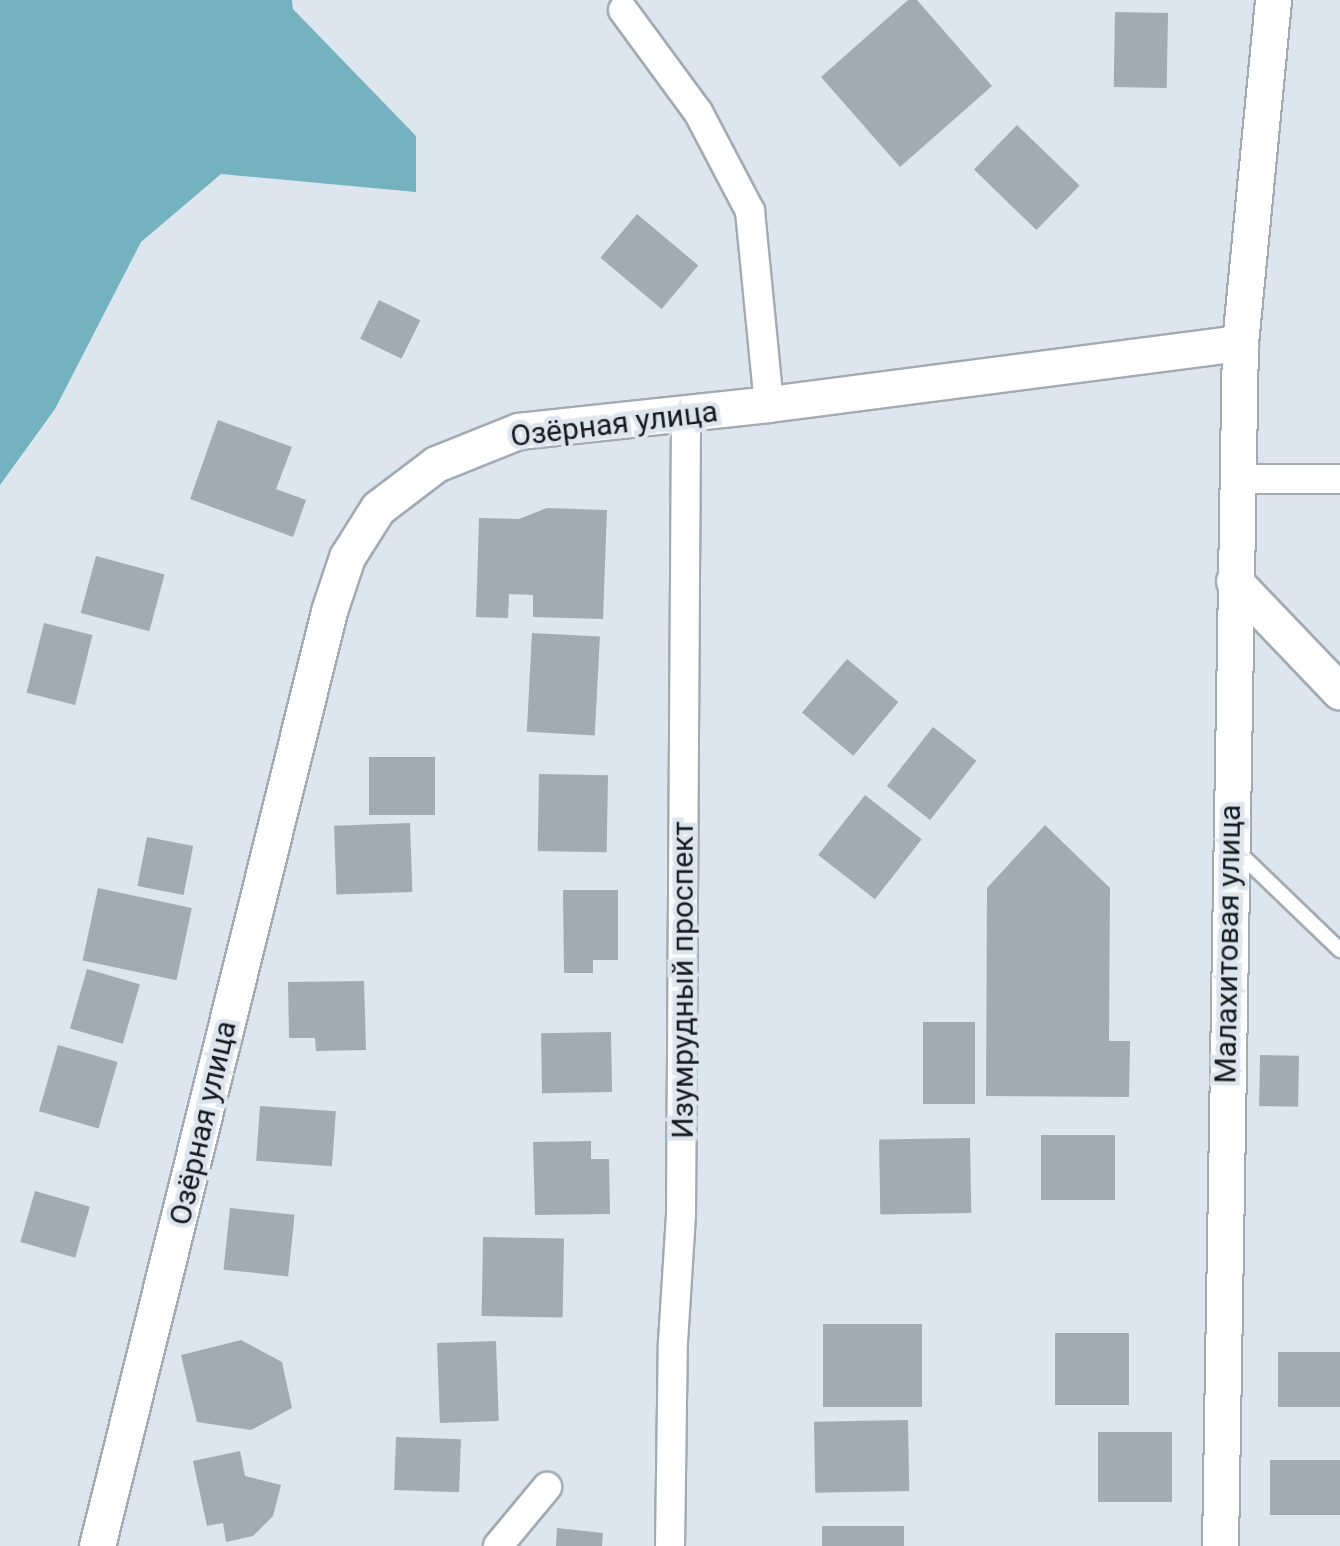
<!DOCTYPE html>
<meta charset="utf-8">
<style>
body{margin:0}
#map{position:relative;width:1340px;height:1546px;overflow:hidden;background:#dde6ee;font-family:Roboto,sans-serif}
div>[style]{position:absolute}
.water>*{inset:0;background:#75b2bf}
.building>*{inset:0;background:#a2abb3;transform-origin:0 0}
.roads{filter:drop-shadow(2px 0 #a2abb3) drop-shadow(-2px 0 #a2abb3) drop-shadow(0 2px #a2abb3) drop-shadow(0 -2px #a2abb3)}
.service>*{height:14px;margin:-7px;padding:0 7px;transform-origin:7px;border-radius:7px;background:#fff}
.minor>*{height:28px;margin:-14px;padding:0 14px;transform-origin:14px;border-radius:14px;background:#fff}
.tertiary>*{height:35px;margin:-17.5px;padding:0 17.5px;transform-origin:17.5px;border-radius:17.5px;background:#fff}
span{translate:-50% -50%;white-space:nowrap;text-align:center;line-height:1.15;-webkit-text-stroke:9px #dde6ee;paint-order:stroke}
.street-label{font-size:30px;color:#16191c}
</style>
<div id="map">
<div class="water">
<i style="clip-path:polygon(0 0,292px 0,293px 9px,416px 136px,416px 192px,221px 174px,141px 242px,55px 409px,0 485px)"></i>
</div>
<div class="building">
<i style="clip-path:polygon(908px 0,917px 0,992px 86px,900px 167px,821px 77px)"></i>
<i style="left:1115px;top:12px;width:53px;height:75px;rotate:1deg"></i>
<i style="left:1017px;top:125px;width:87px;height:62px;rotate:44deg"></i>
<i style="left:637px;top:214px;width:80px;height:57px;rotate:40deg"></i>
<i style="left:379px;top:300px;width:46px;height:43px;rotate:26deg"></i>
<i style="clip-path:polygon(218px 420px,292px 447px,276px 489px,306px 500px,293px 537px,190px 499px)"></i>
<i style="clip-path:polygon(547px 508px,607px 510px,603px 619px,533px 617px,533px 595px,509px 594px,508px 618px,476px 617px,479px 518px,519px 519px)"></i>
<i style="left:96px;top:556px;width:71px;height:59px;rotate:15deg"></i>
<i style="left:44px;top:623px;width:50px;height:72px;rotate:14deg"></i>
<i style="left:532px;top:633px;width:68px;height:99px;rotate:3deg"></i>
<i style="left:847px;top:659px;width:67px;height:70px;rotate:40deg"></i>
<i style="left:933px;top:727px;width:55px;height:75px;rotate:38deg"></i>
<i style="left:369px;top:757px;width:66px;height:58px"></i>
<i style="left:539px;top:774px;width:69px;height:77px;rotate:1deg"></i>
<i style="left:865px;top:795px;width:72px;height:76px;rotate:38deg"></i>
<i style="left:410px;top:823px;width:69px;height:76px;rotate:88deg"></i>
<i style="clip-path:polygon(1045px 825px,1110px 888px,1109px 1041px,1130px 1041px,1129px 1097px,986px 1096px,987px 888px)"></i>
<i style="left:147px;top:837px;width:47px;height:50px;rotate:11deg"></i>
<i style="left:98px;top:888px;width:96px;height:74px;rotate:12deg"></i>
<i style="clip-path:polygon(563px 890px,618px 890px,618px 960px,593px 960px,593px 973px,564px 973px)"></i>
<i style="left:87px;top:969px;width:55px;height:62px;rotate:16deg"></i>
<i style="clip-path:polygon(364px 981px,366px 1050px,316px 1051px,315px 1038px,289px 1038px,288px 982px)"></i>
<i style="left:923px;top:1022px;width:52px;height:82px"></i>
<i style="left:611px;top:1032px;width:60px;height:70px;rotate:89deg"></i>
<i style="left:58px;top:1045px;width:62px;height:69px;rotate:16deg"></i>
<i style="left:1260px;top:1055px;width:39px;height:51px;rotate:1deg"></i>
<i style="left:260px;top:1106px;width:76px;height:55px;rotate:4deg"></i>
<i style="left:1041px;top:1135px;width:74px;height:65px"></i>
<i style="left:970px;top:1138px;width:75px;height:91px;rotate:89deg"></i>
<i style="clip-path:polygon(591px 1141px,591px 1159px,609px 1159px,610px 1214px,535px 1215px,533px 1142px)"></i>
<i style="left:35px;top:1191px;width:57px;height:53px;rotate:16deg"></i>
<i style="left:230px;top:1208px;width:65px;height:62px;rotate:6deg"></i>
<i style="left:483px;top:1237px;width:81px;height:79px;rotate:1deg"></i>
<i style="left:823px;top:1324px;width:99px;height:83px"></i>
<i style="left:1055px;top:1333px;width:74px;height:72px"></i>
<i style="clip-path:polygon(241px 1340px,282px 1362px,292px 1408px,251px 1430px,197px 1422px,181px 1355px)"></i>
<i style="left:496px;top:1341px;width:80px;height:59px;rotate:88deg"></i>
<i style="left:1340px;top:1352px;width:55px;height:62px;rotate:90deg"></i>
<i style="left:908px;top:1420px;width:71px;height:94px;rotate:89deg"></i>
<i style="left:1098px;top:1432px;width:74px;height:70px"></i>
<i style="left:396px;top:1437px;width:65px;height:53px;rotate:2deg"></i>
<i style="clip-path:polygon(240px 1451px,245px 1476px,281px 1485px,273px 1516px,253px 1536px,226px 1542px,223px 1523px,207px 1526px,193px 1461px)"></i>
<i style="left:1340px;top:1460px;width:55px;height:70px;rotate:90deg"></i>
<i style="left:904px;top:1526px;width:20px;height:82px;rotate:90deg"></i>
<i style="clip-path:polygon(557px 1528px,603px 1533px,602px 1546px,556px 1546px)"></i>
</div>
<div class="roads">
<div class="service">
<i style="left:1237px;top:851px;width:143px;rotate:43.9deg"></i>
</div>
<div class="minor">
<i style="left:623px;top:10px;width:127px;rotate:53.7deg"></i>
<i style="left:698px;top:112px;width:112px;rotate:62.3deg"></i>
<i style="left:750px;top:211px;width:194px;rotate:84.4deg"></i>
<i style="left:1236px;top:479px;width:104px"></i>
<i style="left:498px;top:1546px;width:77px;rotate:-50.3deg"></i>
<i style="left:670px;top:1546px;width:204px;rotate:-89.2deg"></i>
<i style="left:673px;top:1342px;width:128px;rotate:-86.4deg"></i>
<i style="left:681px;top:1214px;width:800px;rotate:-89.64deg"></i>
</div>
<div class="tertiary">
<i style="left:1234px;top:581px;width:153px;rotate:46.3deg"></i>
<i style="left:97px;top:1546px;width:963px;rotate:-76.06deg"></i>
<i style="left:329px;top:611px;width:57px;rotate:-71.6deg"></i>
<i style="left:347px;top:557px;width:58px;rotate:-57.7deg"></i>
<i style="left:378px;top:508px;width:73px;rotate:-37.2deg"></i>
<i style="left:436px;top:464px;width:88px;rotate:-21.9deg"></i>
<i style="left:518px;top:431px;width:252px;rotate:-6.1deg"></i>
<i style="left:769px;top:404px;width:475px;rotate:-7.4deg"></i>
<i style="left:1240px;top:343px;width:345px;rotate:-84.5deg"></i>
<i style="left:1220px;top:1546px;width:1203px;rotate:-89.05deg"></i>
</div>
</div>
<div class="street-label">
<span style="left:614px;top:424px;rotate:-7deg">Озёрная улица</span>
<span style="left:1228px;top:944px;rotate:-89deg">Малахитовая улица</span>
<span style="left:683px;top:980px;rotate:-90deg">Изумрудный проспект</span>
<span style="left:203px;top:1123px;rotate:-77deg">Озёрная улица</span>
</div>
</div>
